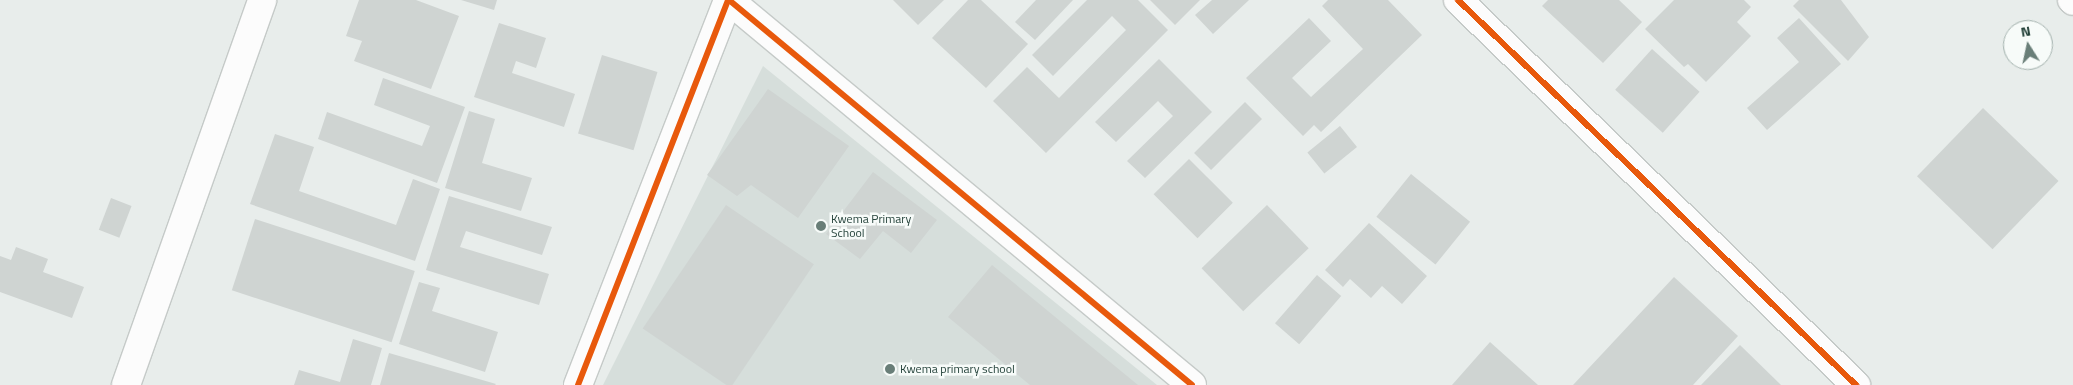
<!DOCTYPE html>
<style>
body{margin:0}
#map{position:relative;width:2073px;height:385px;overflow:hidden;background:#e8edeb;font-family:"Titillium Web",sans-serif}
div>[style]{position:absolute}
.built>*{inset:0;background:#d6dedb}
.building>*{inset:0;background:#cfd4d2;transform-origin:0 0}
.roads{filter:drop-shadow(1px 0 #c5cac8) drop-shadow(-1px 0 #c5cac8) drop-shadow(0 1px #c5cac8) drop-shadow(0 -1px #c5cac8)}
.street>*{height:28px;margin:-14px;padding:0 14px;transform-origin:14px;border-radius:14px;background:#fcfcfc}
.secondary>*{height:28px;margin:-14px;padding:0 14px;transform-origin:14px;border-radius:14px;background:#fcfcfc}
.cycleway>*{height:6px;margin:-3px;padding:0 3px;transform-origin:3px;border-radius:3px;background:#e8590c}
.dots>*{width:14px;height:14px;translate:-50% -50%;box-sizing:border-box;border:2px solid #f7fbf9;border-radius:50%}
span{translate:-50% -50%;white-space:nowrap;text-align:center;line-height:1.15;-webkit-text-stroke:5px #f7fbf9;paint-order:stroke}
.poi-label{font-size:12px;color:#24423a}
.left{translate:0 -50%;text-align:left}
.north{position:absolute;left:2003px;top:20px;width:50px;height:50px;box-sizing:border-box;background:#f7fbf9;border:1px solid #a3b1ad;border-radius:50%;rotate:350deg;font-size:14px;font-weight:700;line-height:20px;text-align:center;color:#24423a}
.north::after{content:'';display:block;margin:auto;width:18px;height:22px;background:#697e78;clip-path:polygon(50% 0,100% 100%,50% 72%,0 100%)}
</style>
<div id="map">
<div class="built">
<i style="clip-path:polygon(763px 66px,1157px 385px,603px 385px)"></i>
</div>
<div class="building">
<i style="clip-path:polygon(359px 0,416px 0,459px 16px,431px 89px,354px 61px,362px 41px,346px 36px)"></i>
<i style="clip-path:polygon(461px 0,497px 0,494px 10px)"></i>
<i style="clip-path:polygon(893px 0,944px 0,918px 25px)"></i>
<i style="clip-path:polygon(968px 0,981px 0,1028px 44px,986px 88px,932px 38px)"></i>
<i style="clip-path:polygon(1036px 0,1073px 0,1035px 40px,1015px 22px)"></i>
<i style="clip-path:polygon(1087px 0,1138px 0,1168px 30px,1046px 153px,993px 101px,1027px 67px,1059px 98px,1126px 30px,1112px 16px,1053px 76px,1032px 55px)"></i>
<i style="clip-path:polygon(1150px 0,1200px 0,1175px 25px)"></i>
<i style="clip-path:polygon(1212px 0,1249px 0,1213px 34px,1195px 15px)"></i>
<i style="clip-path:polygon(1328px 0,1388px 0,1422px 35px,1321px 132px,1314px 125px,1303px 136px,1246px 78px,1309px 18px,1331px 41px,1292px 78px,1311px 97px,1363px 49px,1322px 6px)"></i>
<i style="clip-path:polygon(1548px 0,1619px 0,1642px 22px,1603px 63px,1542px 6px)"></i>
<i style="clip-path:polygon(1674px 0,1744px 0,1751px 7px,1737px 22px,1751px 36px,1706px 82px,1688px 64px,1684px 67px,1645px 29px)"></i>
<i style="clip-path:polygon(1799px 0,1841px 0,1869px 37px,1848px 61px,1793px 6px)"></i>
<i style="clip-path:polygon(1799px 18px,1841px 64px,1767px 130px,1747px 108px,1799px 62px,1777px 38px)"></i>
<i style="clip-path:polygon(499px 23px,546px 38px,536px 68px,516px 61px,512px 73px,575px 94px,564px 127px,474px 97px)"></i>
<i style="left:1652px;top:49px;width:64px;height:55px;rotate:42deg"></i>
<i style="left:602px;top:55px;width:58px;height:82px;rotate:17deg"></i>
<i style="clip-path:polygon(1159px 59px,1212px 112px,1145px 178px,1127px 161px,1173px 116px,1158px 101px,1116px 142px,1095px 122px)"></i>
<i style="clip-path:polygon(383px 78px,465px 107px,437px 183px,318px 139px,327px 112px,422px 146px,430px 126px,374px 105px)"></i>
<i style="clip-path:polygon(768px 89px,849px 146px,798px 218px,751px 185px,737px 196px,707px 175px)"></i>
<i style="left:1245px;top:102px;width:24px;height:72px;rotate:45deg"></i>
<i style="left:1983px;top:108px;width:105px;height:95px;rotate:44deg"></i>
<i style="clip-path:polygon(469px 111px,495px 119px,482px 163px,532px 178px,521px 211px,445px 188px)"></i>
<i style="left:1340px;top:126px;width:27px;height:42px;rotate:51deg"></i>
<i style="clip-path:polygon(275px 134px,314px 147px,299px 191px,396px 225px,413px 179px,440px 189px,415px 261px,250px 204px)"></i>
<i style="left:1189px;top:159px;width:62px;height:50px;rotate:45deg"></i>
<i style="clip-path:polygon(873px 172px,937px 220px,911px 253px,883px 231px,860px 259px,826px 234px)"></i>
<i style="left:1411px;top:174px;width:76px;height:55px;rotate:39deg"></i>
<i style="clip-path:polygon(449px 196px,552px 227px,542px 255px,466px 231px,460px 247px,549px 274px,539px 305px,426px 270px)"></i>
<i style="left:111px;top:198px;width:22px;height:34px;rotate:21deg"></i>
<i style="left:726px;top:205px;width:106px;height:149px;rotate:34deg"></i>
<i style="left:1267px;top:205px;width:60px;height:91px;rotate:46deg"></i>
<i style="left:255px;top:219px;width:168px;height:75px;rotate:18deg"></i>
<i style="clip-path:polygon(1369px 223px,1427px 276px,1402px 304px,1382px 286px,1371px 298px,1350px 279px,1343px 287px,1325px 270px)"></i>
<i style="clip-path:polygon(16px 247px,48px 259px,43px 272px,84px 287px,72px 318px,0 292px,0 256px,11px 260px)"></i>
<i style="clip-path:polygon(992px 265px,1138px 385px,1030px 385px,948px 317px)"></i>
<i style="left:1317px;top:275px;width:32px;height:64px;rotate:41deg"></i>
<i style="clip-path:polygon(1674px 277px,1738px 336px,1693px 385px,1573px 385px)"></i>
<i style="clip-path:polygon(419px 282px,440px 288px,432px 311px,498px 332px,485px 372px,399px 344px)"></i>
<i style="clip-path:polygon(353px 339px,382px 348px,371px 385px,294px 385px,299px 370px,340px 382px)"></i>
<i style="clip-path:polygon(1490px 342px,1538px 385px,1452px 385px)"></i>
<i style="clip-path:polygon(1740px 345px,1781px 385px,1701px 385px)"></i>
<i style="clip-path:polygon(389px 353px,496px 384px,495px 385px,380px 385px)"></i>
</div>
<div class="roads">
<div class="street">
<i style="left:729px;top:0;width:602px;rotate:39.74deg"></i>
<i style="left:1458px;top:0;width:554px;rotate:44.05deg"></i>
<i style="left:126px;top:385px;width:408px;rotate:-70.5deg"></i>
<i style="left:578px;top:385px;width:413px;rotate:-68.7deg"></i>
</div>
<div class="secondary">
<i style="left:2072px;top:0;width:1px;rotate:45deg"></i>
</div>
</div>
<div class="cycleway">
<i style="left:729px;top:0;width:602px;rotate:39.74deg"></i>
<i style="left:1458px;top:0;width:554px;rotate:44.05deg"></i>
<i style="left:578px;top:385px;width:413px;rotate:-68.7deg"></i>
</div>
<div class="dots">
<i style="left:821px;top:226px;background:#697e78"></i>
<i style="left:890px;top:369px;background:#697e78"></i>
</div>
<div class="poi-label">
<span class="left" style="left:831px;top:226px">Kwema Primary<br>School</span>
<span class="left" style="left:900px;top:369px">Kwema primary school</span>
</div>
<div class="north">N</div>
</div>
